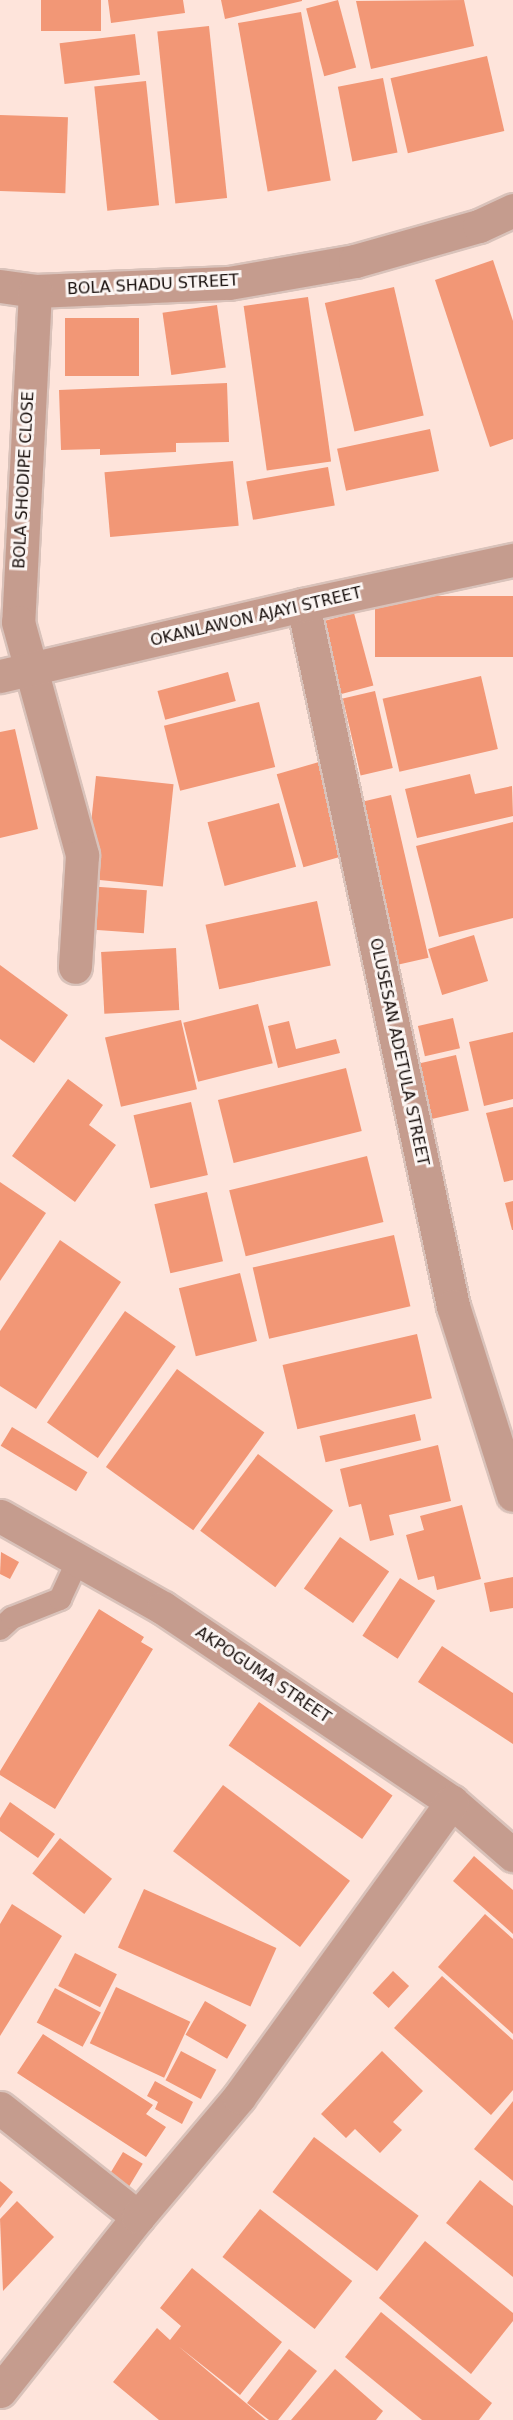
<!DOCTYPE html>
<style>
body{margin:0}
#map{position:relative;width:513px;height:2420px;overflow:hidden;background:#fee4db;font-family:"DejaVu Sans",sans-serif}
div>[style]{position:absolute}
.building>*{inset:0;background:#f29776;transform-origin:0 0}
.roads{filter:drop-shadow(2px 0 #d9c2ba) drop-shadow(-2px 0 #d9c2ba) drop-shadow(0 2px #d9c2ba) drop-shadow(0 -2px #d9c2ba)}
.lane>*{height:22px;margin:-11px;padding:0 11px;transform-origin:11px;border-radius:11px;background:#c59c8e}
.street>*{height:33px;margin:-16.5px;padding:0 16.5px;transform-origin:16.5px;border-radius:16.5px;background:#c59c8e}
span{translate:-50% -50%;white-space:nowrap;text-align:center;line-height:1.15;-webkit-text-stroke:6px #fcf6f4;paint-order:stroke}
.street-label{font-size:16px;color:#160d0a}
</style>
<div id="map">
<div class="building">
<i style="left:41px;top:0;width:60px;height:31px"></i>
<i style="clip-path:polygon(108px 0,183px 0,185px 13px,111px 23px)"></i>
<i style="clip-path:polygon(221px 0,302px 0,302px 1px,225px 19px)"></i>
<i style="left:338px;top:0;width:70px;height:33px;rotate:75deg"></i>
<i style="clip-path:polygon(464px 0,474px 46px,371px 69px,356px 1px)"></i>
<i style="left:301px;top:12px;width:171px;height:64px;rotate:80deg"></i>
<i style="left:209px;top:26px;width:173px;height:52px;rotate:84deg"></i>
<i style="left:135px;top:34px;width:41px;height:76px;rotate:83deg"></i>
<i style="left:487px;top:56px;width:77px;height:99px;rotate:77deg"></i>
<i style="left:383px;top:78px;width:76px;height:46px;rotate:79deg"></i>
<i style="left:146px;top:81px;width:125px;height:52px;rotate:84deg"></i>
<i style="left:0;top:115px;width:68px;height:76px;rotate:2deg"></i>
<i style="clip-path:polygon(493px 260px,513px 321px,513px 439px,490px 447px,435px 280px)"></i>
<i style="left:394px;top:287px;width:132px;height:71px;rotate:77deg"></i>
<i style="left:308px;top:297px;width:166px;height:65px;rotate:82deg"></i>
<i style="left:217px;top:305px;width:63px;height:55px;rotate:82deg"></i>
<i style="left:65px;top:318px;width:74px;height:58px"></i>
<i style="clip-path:polygon(227px 383px,229px 442px,176px 443px,176px 452px,100px 455px,100px 449px,61px 450px,59px 390px)"></i>
<i style="left:430px;top:429px;width:43px;height:95px;rotate:78deg"></i>
<i style="left:233px;top:461px;width:65px;height:129px;rotate:85deg"></i>
<i style="left:328px;top:467px;width:39px;height:83px;rotate:80deg"></i>
<i style="left:513px;top:596px;width:61px;height:138px;rotate:90deg"></i>
<i style="left:354px;top:613px;width:75px;height:37px;rotate:75deg"></i>
<i style="left:228px;top:672px;width:30px;height:73px;rotate:75deg"></i>
<i style="left:481px;top:676px;width:75px;height:101px;rotate:77deg"></i>
<i style="left:375px;top:691px;width:79px;height:33px;rotate:77deg"></i>
<i style="left:259px;top:702px;width:67px;height:98px;rotate:76deg"></i>
<i style="clip-path:polygon(15px 729px,38px 829px,0 838px,0 732px)"></i>
<i style="left:319px;top:762px;width:97px;height:44px;rotate:74deg"></i>
<i style="clip-path:polygon(470px 774px,475px 794px,512px 786px,513px 816px,417px 838px,405px 789px)"></i>
<i style="left:96px;top:776px;width:78px;height:103px;rotate:6deg"></i>
<i style="left:391px;top:795px;width:167px;height:34px;rotate:77deg"></i>
<i style="left:279px;top:803px;width:66px;height:74px;rotate:75deg"></i>
<i style="clip-path:polygon(513px 822px,513px 918px,439px 937px,416px 846px)"></i>
<i style="left:86px;top:886px;width:61px;height:43px;rotate:4deg"></i>
<i style="left:317px;top:901px;width:66px;height:114px;rotate:78deg"></i>
<i style="left:474px;top:935px;width:48px;height:48px;rotate:73deg"></i>
<i style="left:176px;top:948px;width:62px;height:75px;rotate:87deg"></i>
<i style="clip-path:polygon(0 965px,68px 1015px,34px 1063px,0 1039px)"></i>
<i style="left:258px;top:1004px;width:61px;height:77px;rotate:76deg"></i>
<i style="left:453px;top:1018px;width:31px;height:36px;rotate:77deg"></i>
<i style="left:181px;top:1020px;width:71px;height:78px;rotate:77deg"></i>
<i style="clip-path:polygon(289px 1021px,296px 1049px,336px 1039px,340px 1053px,278px 1068px,268px 1026px)"></i>
<i style="clip-path:polygon(513px 1032px,513px 1099px,484px 1106px,469px 1042px)"></i>
<i style="left:456px;top:1055px;width:57px;height:38px;rotate:77deg"></i>
<i style="left:346px;top:1068px;width:65px;height:132px;rotate:76deg"></i>
<i style="clip-path:polygon(68px 1079px,103px 1105px,89px 1125px,116px 1145px,75px 1202px,12px 1156px)"></i>
<i style="left:191px;top:1102px;width:75px;height:59px;rotate:77deg"></i>
<i style="clip-path:polygon(513px 1107px,513px 1180px,504px 1182px,486px 1113px)"></i>
<i style="left:367px;top:1156px;width:68px;height:142px;rotate:76deg"></i>
<i style="clip-path:polygon(0 1182px,46px 1213px,0 1281px)"></i>
<i style="left:207px;top:1192px;width:71px;height:54px;rotate:77deg"></i>
<i style="clip-path:polygon(513px 1201px,513px 1230px,512px 1230px,505px 1203px)"></i>
<i style="left:394px;top:1235px;width:73px;height:145px;rotate:77deg"></i>
<i style="clip-path:polygon(60px 1240px,121px 1282px,36px 1409px,0 1386px,0 1331px)"></i>
<i style="left:240px;top:1273px;width:70px;height:63px;rotate:76deg"></i>
<i style="left:125px;top:1311px;width:62px;height:136px;rotate:35deg"></i>
<i style="left:417px;top:1334px;width:66px;height:138px;rotate:77deg"></i>
<i style="left:177px;top:1369px;width:108px;height:121px;rotate:36deg"></i>
<i style="left:415px;top:1414px;width:27px;height:98px;rotate:77deg"></i>
<i style="left:12px;top:1427px;width:88px;height:22px;rotate:31deg"></i>
<i style="clip-path:polygon(438px 1445px,451px 1501px,389px 1515px,394px 1535px,370px 1541px,361px 1504px,349px 1507px,340px 1469px)"></i>
<i style="left:258px;top:1454px;width:94px;height:96px;rotate:37deg"></i>
<i style="clip-path:polygon(462px 1505px,481px 1579px,437px 1590px,434px 1576px,418px 1580px,406px 1535px,424px 1530px,420px 1516px)"></i>
<i style="left:340px;top:1537px;width:60px;height:63px;rotate:35deg"></i>
<i style="clip-path:polygon(1px 1552px,19px 1562px,10px 1579px,0 1574px)"></i>
<i style="clip-path:polygon(513px 1577px,513px 1608px,490px 1612px,484px 1583px)"></i>
<i style="left:400px;top:1578px;width:42px;height:69px;rotate:33deg"></i>
<i style="clip-path:polygon(99px 1609px,144px 1637px,141px 1642px,153px 1649px,55px 1809px,0 1775px,0 1771px)"></i>
<i style="clip-path:polygon(442px 1646px,513px 1693px,513px 1744px,418px 1682px)"></i>
<i style="left:259px;top:1702px;width:163px;height:53px;rotate:35deg"></i>
<i style="left:223px;top:1785px;width:159px;height:83px;rotate:37deg"></i>
<i style="clip-path:polygon(10px 1802px,55px 1834px,38px 1858px,0 1831px,0 1818px)"></i>
<i style="left:60px;top:1838px;width:66px;height:45px;rotate:38deg"></i>
<i style="clip-path:polygon(474px 1856px,513px 1890px,513px 1934px,453px 1881px)"></i>
<i style="left:144px;top:1889px;width:145px;height:64px;rotate:24deg"></i>
<i style="clip-path:polygon(12px 1904px,62px 1936px,0 2036px,0 1924px)"></i>
<i style="clip-path:polygon(485px 1914px,513px 1939px,513px 2034px,438px 1967px)"></i>
<i style="left:75px;top:1953px;width:47px;height:37px;rotate:27deg"></i>
<i style="left:393px;top:1971px;width:22px;height:30px;rotate:43deg"></i>
<i style="clip-path:polygon(442px 1976px,513px 2040px,513px 2090px,491px 2115px,394px 2028px)"></i>
<i style="left:116px;top:1987px;width:82px;height:62px;rotate:25deg"></i>
<i style="left:55px;top:1988px;width:52px;height:39px;rotate:28deg"></i>
<i style="left:205px;top:2001px;width:48px;height:39px;rotate:30deg"></i>
<i style="clip-path:polygon(43px 2034px,153px 2105px,146px 2114px,166px 2127px,146px 2157px,17px 2073px)"></i>
<i style="left:181px;top:2051px;width:40px;height:33px;rotate:28deg"></i>
<i style="clip-path:polygon(382px 2051px,423px 2091px,393px 2122px,402px 2130px,380px 2153px,355px 2129px,346px 2138px,321px 2114px)"></i>
<i style="clip-path:polygon(155px 2081px,193px 2102px,182px 2124px,155px 2109px,158px 2102px,147px 2096px)"></i>
<i style="clip-path:polygon(513px 2101px,513px 2181px,474px 2149px)"></i>
<i style="left:314px;top:2137px;width:131px;height:69px;rotate:37deg"></i>
<i style="left:123px;top:2152px;width:23px;height:28px;rotate:31deg"></i>
<i style="clip-path:polygon(480px 2180px,513px 2206px,513px 2277px,446px 2223px)"></i>
<i style="clip-path:polygon(0 2181px,13px 2192px,0 2208px)"></i>
<i style="clip-path:polygon(17px 2201px,54px 2237px,3px 2291px,0 2219px)"></i>
<i style="left:260px;top:2209px;width:117px;height:61px;rotate:38deg"></i>
<i style="clip-path:polygon(425px 2241px,513px 2313px,513px 2321px,471px 2374px,379px 2298px)"></i>
<i style="clip-path:polygon(192px 2268px,282px 2342px,240px 2395px,178px 2346px,266px 2420px,159px 2420px,113px 2382px,157px 2328px,170px 2340px,181px 2326px,160px 2308px)"></i>
<i style="clip-path:polygon(381px 2312px,492px 2403px,479px 2420px,422px 2420px,345px 2357px)"></i>
<i style="clip-path:polygon(289px 2349px,317px 2371px,278px 2420px,269px 2420px,247px 2403px)"></i>
<i style="clip-path:polygon(335px 2369px,383px 2411px,376px 2420px,291px 2420px)"></i>
</div>
<div class="roads">
<div class="lane">
<i style="left:0;top:1629px;width:16px;rotate:-43deg"></i>
<i style="left:12px;top:1618px;width:52px;rotate:-21.6deg"></i>
<i style="left:60px;top:1599px;width:43px;rotate:-65.2deg"></i>
</div>
<div class="street">
<i style="left:0;top:286px;width:35px;rotate:8deg"></i>
<i style="left:35px;top:291px;width:194px;rotate:-2.4deg"></i>
<i style="left:229px;top:283px;width:128px;rotate:-9.9deg"></i>
<i style="left:355px;top:261px;width:129px;rotate:-15.8deg"></i>
<i style="left:479px;top:226px;width:38px;rotate:-25deg"></i>
<i style="left:35px;top:291px;width:331px;rotate:92.9deg"></i>
<i style="left:18px;top:622px;width:242px;rotate:74.6deg"></i>
<i style="left:82px;top:855px;width:112px;rotate:93.6deg"></i>
<i style="left:303px;top:605px;width:717px;rotate:77.92deg"></i>
<i style="left:453px;top:1306px;width:198px;rotate:72.4deg"></i>
<i style="left:0;top:676px;width:311px;rotate:-13.2deg"></i>
<i style="left:303px;top:605px;width:215px;rotate:-12.1deg"></i>
<i style="left:0;top:1516px;width:187px;rotate:29.4deg"></i>
<i style="left:163px;top:1608px;width:348px;rotate:33.9deg"></i>
<i style="left:452px;top:1802px;width:81px;rotate:41deg"></i>
<i style="left:0;top:2108px;width:176px;rotate:38.3deg"></i>
<i style="left:0;top:2391px;width:222px;rotate:-51.6deg"></i>
<i style="left:138px;top:2217px;width:157px;rotate:-49.9deg"></i>
<i style="left:239px;top:2097px;width:364px;rotate:-54.2deg"></i>
</div>
</div>
<div class="street-label">
<span style="left:153px;top:285px;rotate:-3deg">BOLA SHADU STREET</span>
<span style="left:24px;top:480px;rotate:-87deg">BOLA SHODIPE CLOSE</span>
<span style="left:256px;top:617px;rotate:-13deg">OKANLAWON AJAYI STREET</span>
<span style="left:399px;top:1052px;rotate:78deg">OLUSESAN ADETULA STREET</span>
<span style="left:263px;top:1675px;rotate:34deg">AKPOGUMA STREET</span>
</div>
</div>
